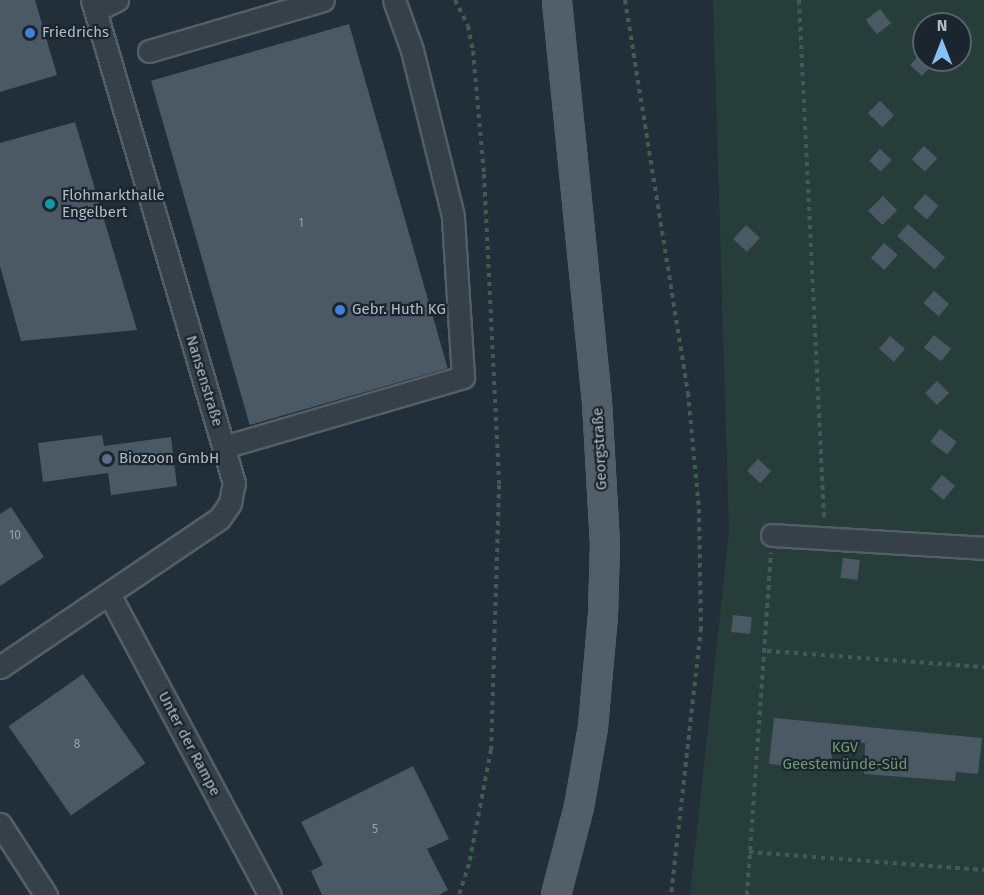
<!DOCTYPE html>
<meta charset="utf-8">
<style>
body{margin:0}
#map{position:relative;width:984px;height:895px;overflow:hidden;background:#222f38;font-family:"Fira Sans",sans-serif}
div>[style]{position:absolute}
.green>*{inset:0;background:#273d3a}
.building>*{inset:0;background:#4a5964;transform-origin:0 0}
.path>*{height:4px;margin-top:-2px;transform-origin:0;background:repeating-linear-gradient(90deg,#455959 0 4.5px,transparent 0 9px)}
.roads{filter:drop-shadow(2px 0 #535e66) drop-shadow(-2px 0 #535e66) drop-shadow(0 2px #535e66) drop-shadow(0 -2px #535e66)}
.minor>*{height:21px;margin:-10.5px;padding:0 10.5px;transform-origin:10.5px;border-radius:10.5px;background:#354048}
.major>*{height:26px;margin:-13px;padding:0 13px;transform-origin:13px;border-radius:13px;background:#535f68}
.dots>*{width:16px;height:16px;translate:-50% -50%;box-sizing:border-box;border:3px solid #1b252d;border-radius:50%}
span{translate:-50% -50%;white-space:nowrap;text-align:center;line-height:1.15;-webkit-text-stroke:4.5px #1b252d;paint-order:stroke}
.number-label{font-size:12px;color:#96a2ad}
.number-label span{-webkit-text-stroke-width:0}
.poi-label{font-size:15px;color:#b0bbc5}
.left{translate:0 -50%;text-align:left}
.street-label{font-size:15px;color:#b0bbc5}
.park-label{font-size:15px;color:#709972}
.north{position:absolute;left:912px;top:12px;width:60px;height:60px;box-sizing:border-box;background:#1b252d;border:2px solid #57616a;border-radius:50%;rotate:0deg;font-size:16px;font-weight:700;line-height:24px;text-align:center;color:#b0bbc5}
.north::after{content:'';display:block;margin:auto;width:21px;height:27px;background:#86c1f3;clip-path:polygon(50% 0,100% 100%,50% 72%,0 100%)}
</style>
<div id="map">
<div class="green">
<i style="clip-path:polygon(evenodd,713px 0,984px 0,984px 895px,690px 895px,729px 531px,713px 0,924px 24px,960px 24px,960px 60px,924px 60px,924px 24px)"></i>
</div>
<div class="building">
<i style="clip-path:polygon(0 0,35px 0,57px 75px,0 92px)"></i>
<i style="left:880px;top:9px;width:18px;height:18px;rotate:52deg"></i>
<i style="left:349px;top:24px;width:358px;height:206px;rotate:74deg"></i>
<i style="clip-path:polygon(921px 53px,924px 60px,933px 64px,922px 76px,910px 65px)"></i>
<i style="left:880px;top:101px;width:20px;height:17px;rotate:45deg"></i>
<i style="clip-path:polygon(75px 122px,137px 330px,21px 341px,0 266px,0 143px)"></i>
<i style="left:924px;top:146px;width:18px;height:18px;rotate:43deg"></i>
<i style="left:880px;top:149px;width:16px;height:16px;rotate:43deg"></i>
<i style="left:925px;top:194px;width:18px;height:18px;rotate:41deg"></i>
<i style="left:883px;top:196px;width:20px;height:21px;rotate:45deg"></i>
<i style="left:908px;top:224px;width:50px;height:16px;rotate:42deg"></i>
<i style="left:746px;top:225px;width:19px;height:19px;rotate:43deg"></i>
<i style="left:884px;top:243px;width:18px;height:20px;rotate:41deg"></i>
<i style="left:934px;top:291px;width:20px;height:16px;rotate:41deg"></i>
<i style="left:934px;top:335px;width:22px;height:16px;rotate:39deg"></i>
<i style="left:890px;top:336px;width:20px;height:17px;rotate:41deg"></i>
<i style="left:937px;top:381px;width:17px;height:17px;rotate:45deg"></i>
<i style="left:940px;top:429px;width:21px;height:16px;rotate:37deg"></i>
<i style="clip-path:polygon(102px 435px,104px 446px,171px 437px,177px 486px,111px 495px,108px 473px,43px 482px,38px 443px)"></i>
<i style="left:758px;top:459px;width:18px;height:16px;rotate:43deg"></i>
<i style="left:942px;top:475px;width:17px;height:18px;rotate:40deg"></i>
<i style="clip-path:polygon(11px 507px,44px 557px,0 586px,0 514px)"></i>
<i style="left:843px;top:558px;width:17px;height:20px;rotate:7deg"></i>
<i style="left:733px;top:615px;width:19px;height:17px;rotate:6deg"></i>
<i style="left:83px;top:674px;width:109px;height:91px;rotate:55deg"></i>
<i style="clip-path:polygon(774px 718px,982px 738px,978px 774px,956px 772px,955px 781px,864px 774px,865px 743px,833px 740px,831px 770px,769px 764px)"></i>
<i style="clip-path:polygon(413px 766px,449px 839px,427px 849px,448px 890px,439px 895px,322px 895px,311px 871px,323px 865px,301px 822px)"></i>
</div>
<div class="path">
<i style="left:455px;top:0;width:29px;rotate:63deg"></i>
<i style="left:468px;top:26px;width:25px;rotate:79deg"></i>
<i style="left:473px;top:51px;width:123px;rotate:84.9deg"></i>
<i style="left:484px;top:174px;width:311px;rotate:87.2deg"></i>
<i style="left:499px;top:485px;width:265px;rotate:91.7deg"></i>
<i style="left:491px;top:750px;width:116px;rotate:100.9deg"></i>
<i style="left:469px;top:864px;width:33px;rotate:108deg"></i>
<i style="left:625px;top:0;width:398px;rotate:80.9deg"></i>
<i style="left:688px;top:393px;width:117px;rotate:84.6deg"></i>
<i style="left:699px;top:509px;width:119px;rotate:89deg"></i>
<i style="left:701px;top:628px;width:269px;rotate:96.4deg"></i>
<i style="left:799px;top:0;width:520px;rotate:87.24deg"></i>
<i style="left:767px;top:651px;width:218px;rotate:4.2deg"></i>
<i style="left:749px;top:852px;width:236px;rotate:4.4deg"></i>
<i style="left:747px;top:895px;width:343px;rotate:-86deg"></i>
</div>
<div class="roads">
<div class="minor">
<i style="left:95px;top:11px;width:25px;rotate:-27deg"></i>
<i style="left:149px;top:51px;width:181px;rotate:-16.3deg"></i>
<i style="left:224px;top:447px;width:249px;rotate:-16.3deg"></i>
<i style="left:463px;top:377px;width:161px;rotate:-93.6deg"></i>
<i style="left:453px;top:216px;width:171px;rotate:-103.9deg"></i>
<i style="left:412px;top:50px;width:53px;rotate:-109.8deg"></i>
<i style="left:772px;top:535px;width:212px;rotate:3.5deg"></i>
<i style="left:109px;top:594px;width:341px;rotate:61.9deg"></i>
<i style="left:0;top:667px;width:264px;rotate:-34.1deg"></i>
<i style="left:219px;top:519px;width:19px;rotate:-55deg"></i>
<i style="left:230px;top:503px;width:20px;rotate:-79deg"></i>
<i style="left:234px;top:483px;width:503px;rotate:-106.38deg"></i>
<i style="left:0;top:824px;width:85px;rotate:57.1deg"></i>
</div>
<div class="major">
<i style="left:556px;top:895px;width:91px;rotate:-75.4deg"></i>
<i style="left:579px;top:807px;width:81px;rotate:-80.1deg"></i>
<i style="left:593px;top:727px;width:112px;rotate:-84.9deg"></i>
<i style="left:603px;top:615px;width:70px;rotate:-88.4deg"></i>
<i style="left:605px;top:545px;width:143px;rotate:-93.2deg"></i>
<i style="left:597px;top:402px;width:404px;rotate:-95.7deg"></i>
</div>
</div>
<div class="dots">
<i style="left:30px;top:33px;background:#3f7fe0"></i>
<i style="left:50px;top:204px;background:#0f9aa8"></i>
<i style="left:340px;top:310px;background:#3f7fe0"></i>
<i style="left:107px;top:459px;background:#5c6f8a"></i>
</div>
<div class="number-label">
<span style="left:301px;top:224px">1</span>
<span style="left:15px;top:536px">10</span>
<span style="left:77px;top:745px">8</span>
<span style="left:375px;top:830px">5</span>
</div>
<div class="poi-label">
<span class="left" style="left:42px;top:33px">Friedrichs</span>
<span class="left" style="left:62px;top:204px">Flohmarkthalle<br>Engelbert</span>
<span class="left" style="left:352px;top:310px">Gebr. Huth KG</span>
<span class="left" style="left:119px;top:459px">Biozoon GmbH</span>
</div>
<div class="street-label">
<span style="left:204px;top:381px;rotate:73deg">Nansenstraße</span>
<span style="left:600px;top:449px;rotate:-93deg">Georgstraße</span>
<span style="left:189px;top:744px;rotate:62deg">Unter der Rampe</span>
</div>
<div class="park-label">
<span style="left:845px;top:756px">KGV<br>Geestemünde-Süd</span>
</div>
<div class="north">N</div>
</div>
